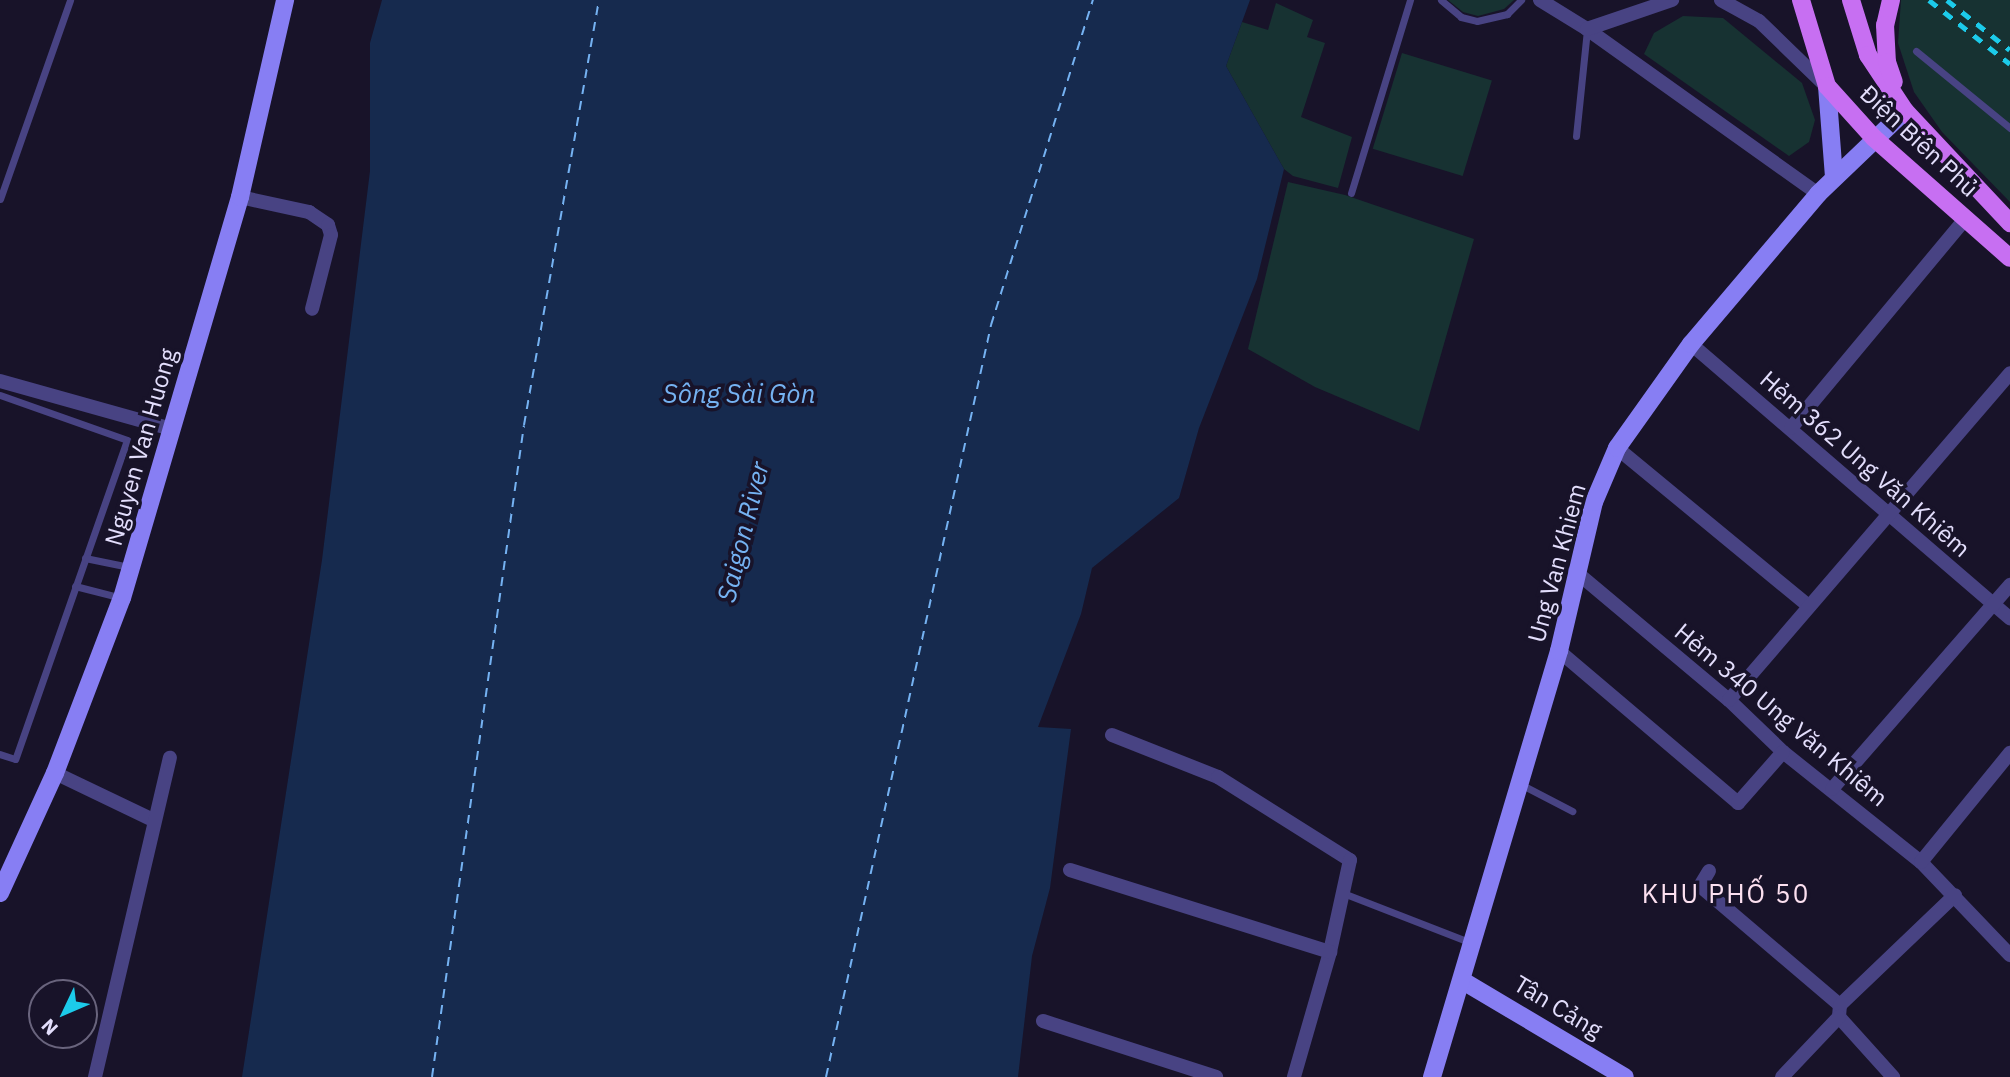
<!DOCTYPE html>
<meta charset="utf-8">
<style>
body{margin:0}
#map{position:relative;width:2010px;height:1077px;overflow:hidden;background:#181329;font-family:"IBM Plex Sans",sans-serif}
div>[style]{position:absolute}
.green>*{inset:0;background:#173232;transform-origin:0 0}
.water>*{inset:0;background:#162a4e}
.ferry>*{height:2px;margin-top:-1px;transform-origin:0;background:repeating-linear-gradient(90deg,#75b2f2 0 9px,transparent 0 16px)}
.lane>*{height:7px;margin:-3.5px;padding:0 3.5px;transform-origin:3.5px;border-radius:3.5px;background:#484383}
.street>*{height:14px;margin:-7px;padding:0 7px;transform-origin:7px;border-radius:7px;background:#484383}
.secondary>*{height:18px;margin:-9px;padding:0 9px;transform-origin:9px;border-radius:9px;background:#877ef3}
.primary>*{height:18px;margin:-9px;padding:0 9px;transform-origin:9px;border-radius:9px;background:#c76ff2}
.rail>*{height:5px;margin-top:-2.5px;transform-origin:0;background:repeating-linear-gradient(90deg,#1ccbea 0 10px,transparent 0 19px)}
span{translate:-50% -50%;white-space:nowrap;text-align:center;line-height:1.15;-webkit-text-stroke:7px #181329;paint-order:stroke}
.street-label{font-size:24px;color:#e3defc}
.water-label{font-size:26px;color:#75b2f2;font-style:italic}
.neighbourhood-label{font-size:26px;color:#fce0f0;letter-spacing:2px}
.north{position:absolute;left:28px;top:979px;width:70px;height:70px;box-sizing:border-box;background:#181329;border:2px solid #69647d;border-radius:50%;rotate:226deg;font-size:19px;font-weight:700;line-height:28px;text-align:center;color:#e3defc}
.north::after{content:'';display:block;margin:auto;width:24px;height:32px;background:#1ccbea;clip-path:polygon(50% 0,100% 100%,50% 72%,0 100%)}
</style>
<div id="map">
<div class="green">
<i style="clip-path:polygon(1448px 0,1514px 0,1504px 9px,1478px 16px,1463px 12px)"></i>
<i style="clip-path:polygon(1901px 0,2010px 0,2010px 202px,1942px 132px,1914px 92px,1898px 43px)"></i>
<i style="clip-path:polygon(1276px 3px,1313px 20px,1307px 37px,1325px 43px,1301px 117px,1352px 137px,1338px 188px,1293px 176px,1284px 169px,1226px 66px,1242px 22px,1268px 30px)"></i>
<i style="clip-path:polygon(1683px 16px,1723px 18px,1802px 83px,1815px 120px,1809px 142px,1789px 156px,1644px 54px,1654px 33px)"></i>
<i style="left:1402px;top:53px;width:94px;height:100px;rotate:17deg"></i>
<i style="clip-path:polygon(1288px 182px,1345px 195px,1474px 239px,1419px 431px,1315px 387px,1248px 349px)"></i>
</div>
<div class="water">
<i style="clip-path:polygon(382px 0,1250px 0,1226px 66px,1284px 169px,1257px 279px,1199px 428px,1179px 498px,1092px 568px,1081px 614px,1038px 727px,1071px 729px,1050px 888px,1032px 956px,1018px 1077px,242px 1077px,322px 560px,370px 171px,370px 43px)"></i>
</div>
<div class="ferry">
<i style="left:432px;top:1077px;width:658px;rotate:-81.97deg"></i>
<i style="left:524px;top:425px;width:432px;rotate:-80deg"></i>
<i style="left:826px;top:1077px;width:770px;rotate:-77.62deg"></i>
<i style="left:991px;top:325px;width:341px;rotate:-72.6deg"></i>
</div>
<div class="lane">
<i style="left:1441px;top:0;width:26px;rotate:40deg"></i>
<i style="left:1461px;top:17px;width:16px;rotate:14deg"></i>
<i style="left:1477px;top:21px;width:31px;rotate:-13deg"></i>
<i style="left:1507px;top:14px;width:20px;rotate:-45deg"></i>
<i style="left:1916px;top:51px;width:122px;rotate:39.3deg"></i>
<i style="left:1576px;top:136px;width:108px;rotate:-84.1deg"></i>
<i style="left:1351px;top:193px;width:202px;rotate:-73deg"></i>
<i style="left:0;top:199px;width:211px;rotate:-70.6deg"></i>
<i style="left:0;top:395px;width:135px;rotate:19.5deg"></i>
<i style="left:127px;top:440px;width:338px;rotate:109.3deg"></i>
<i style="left:15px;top:759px;width:16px;rotate:-162deg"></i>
<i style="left:85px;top:558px;width:45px;rotate:11.6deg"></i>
<i style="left:75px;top:586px;width:49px;rotate:14.3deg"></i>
<i style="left:1520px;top:784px;width:59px;rotate:27.4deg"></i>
<i style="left:1343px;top:893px;width:138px;rotate:21.2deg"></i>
</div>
<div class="street">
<i style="left:1540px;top:0;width:55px;rotate:31.7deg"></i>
<i style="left:1587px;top:29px;width:284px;rotate:35.5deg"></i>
<i style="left:1721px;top:0;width:43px;rotate:28.9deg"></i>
<i style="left:1759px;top:21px;width:93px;rotate:44.1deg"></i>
<i style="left:1587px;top:29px;width:90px;rotate:-18.8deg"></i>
<i style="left:240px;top:197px;width:71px;rotate:12.3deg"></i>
<i style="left:309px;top:212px;width:23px;rotate:34deg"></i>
<i style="left:328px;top:225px;width:10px;rotate:73deg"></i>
<i style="left:331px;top:235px;width:76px;rotate:104.4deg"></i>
<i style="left:1691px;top:344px;width:421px;rotate:40.7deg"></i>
<i style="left:0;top:381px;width:179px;rotate:15.6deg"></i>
<i style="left:1791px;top:428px;width:273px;rotate:-50.2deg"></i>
<i style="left:1617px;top:448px;width:249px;rotate:39.5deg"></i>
<i style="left:1575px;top:571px;width:201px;rotate:40deg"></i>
<i style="left:1729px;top:700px;width:75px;rotate:43.9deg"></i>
<i style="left:1783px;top:752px;width:176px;rotate:38.6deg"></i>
<i style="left:1921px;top:862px;width:129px;rotate:46.3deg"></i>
<i style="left:1559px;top:651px;width:235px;rotate:40.3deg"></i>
<i style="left:1738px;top:803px;width:68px;rotate:-48.6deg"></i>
<i style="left:1729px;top:700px;width:431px;rotate:-49.3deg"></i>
<i style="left:1112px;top:735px;width:114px;rotate:21.6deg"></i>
<i style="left:1218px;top:777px;width:156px;rotate:32.2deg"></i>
<i style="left:1350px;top:860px;width:94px;rotate:102.3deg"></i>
<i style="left:1330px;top:952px;width:130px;rotate:106.1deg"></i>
<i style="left:55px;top:773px;width:109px;rotate:25.6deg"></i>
<i style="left:1832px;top:789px;width:271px;rotate:-48.9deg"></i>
<i style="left:1921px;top:862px;width:141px;rotate:-50.8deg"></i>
<i style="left:1070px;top:870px;width:273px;rotate:17.5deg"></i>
<i style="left:1709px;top:871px;width:17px;rotate:121deg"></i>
<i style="left:1700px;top:886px;width:184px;rotate:40.4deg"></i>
<i style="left:1840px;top:1005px;width:12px;rotate:95deg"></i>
<i style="left:1839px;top:1017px;width:81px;rotate:48deg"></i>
<i style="left:1840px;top:1005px;width:159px;rotate:-43.7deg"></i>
<i style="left:1043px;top:1021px;width:182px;rotate:17.9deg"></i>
<i style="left:95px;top:1077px;width:328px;rotate:-76.8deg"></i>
<i style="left:1782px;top:1077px;width:83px;rotate:-46.5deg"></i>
</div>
<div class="secondary">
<i style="left:1827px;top:86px;width:90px;rotate:85.6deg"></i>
<i style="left:0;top:893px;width:132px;rotate:-65.4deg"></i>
<i style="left:55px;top:773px;width:187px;rotate:-69.1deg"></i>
<i style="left:122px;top:598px;width:418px;rotate:-73.6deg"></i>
<i style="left:240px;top:197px;width:202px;rotate:-77.1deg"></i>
<i style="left:1463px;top:981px;width:188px;rotate:30.7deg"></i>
<i style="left:1432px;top:1077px;width:445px;rotate:-73.4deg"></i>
<i style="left:1559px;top:651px;width:153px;rotate:-76.8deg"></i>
<i style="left:1594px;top:502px;width:59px;rotate:-66.9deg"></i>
<i style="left:1617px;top:448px;width:128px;rotate:-54.6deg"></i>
<i style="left:1691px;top:344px;width:197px;rotate:-49.7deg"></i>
<i style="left:1818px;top:194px;width:120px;rotate:-43.7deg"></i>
</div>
<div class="primary">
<i style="left:1801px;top:0;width:90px;rotate:73.2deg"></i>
<i style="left:1827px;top:86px;width:70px;rotate:47.9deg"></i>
<i style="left:1874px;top:138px;width:181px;rotate:41.4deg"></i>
<i style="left:1851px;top:0;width:58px;rotate:72.8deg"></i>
<i style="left:1868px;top:55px;width:67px;rotate:56.5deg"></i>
<i style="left:1905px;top:111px;width:154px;rotate:46.8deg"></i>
<i style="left:1891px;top:0;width:26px;rotate:103deg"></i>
<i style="left:1885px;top:25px;width:37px;rotate:87deg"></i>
<i style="left:1887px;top:62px;width:21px;rotate:71deg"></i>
</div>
<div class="rail">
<i style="left:1929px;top:0;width:103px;rotate:38.3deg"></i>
<i style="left:1947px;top:0;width:80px;rotate:38.4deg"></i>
</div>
<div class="street-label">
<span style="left:1919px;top:141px;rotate:43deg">Điện Biên Phủ</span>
<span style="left:141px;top:447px;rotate:-74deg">Nguyen Van Huong</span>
<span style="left:1865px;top:464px;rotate:41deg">Hẻm 362 Ung Văn Khiêm</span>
<span style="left:1557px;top:563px;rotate:-75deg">Ung Van Khiem</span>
<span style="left:1781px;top:715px;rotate:40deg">Hẻm 340 Ung Văn Khiêm</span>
<span style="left:1558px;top:1007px;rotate:31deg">Tân Cảng</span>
</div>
<div class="water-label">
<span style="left:739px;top:394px">Sông Sài Gòn</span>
<span style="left:743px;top:532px;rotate:-76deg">Saigon River</span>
</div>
<div class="neighbourhood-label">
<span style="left:1726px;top:894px">KHU PHỐ 50</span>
</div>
<div class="north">N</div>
</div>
